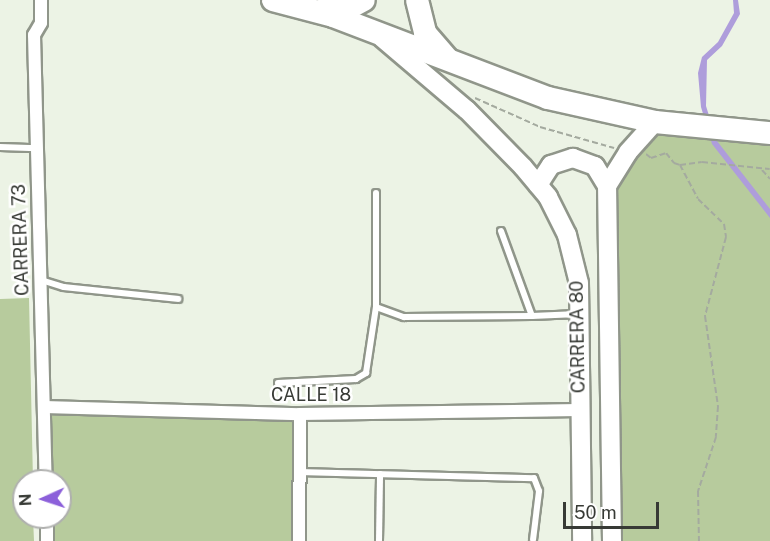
<!DOCTYPE html>
<style>
body{margin:0}
#map{position:relative;width:770px;height:541px;overflow:hidden;background:#ecf3e5;font-family:"Public Sans",sans-serif}
div>[style]{position:absolute}
.green>*{inset:0;background:#b7cb9d}
.water>*{inset:0;background:#ae9ddb}
.path>*{height:2px;margin-top:-1px;transform-origin:0;background:repeating-linear-gradient(90deg,#a4aa9f 0 6px,transparent 0 9px)}
.roads{filter:drop-shadow(2px 0 #90968a) drop-shadow(-2px 0 #90968a) drop-shadow(0 2px #90968a) drop-shadow(0 -2px #90968a)}
.lane>*{height:6px;margin:-3px;padding:0 3px;transform-origin:3px;border-radius:3px;background:#fff}
.street>*{height:12px;margin:-6px;padding:0 6px;transform-origin:6px;border-radius:6px;background:#fff}
.secondary>*{height:18px;margin:-9px;padding:0 9px;transform-origin:9px;border-radius:9px;background:#fff}
.highway>*{height:22px;margin:-11px;padding:0 11px;transform-origin:11px;border-radius:11px;background:#fff}
span{translate:-50% -50%;white-space:nowrap;text-align:center;line-height:1.15;-webkit-text-stroke:5px #fff;paint-order:stroke}
.street-label{font-size:18px;color:#373a35}
.north{position:absolute;left:12px;top:469px;width:60px;height:60px;box-sizing:border-box;background:#fff;border:2px solid #afb0ae;border-radius:50%;rotate:267deg;font-size:16px;font-weight:700;line-height:24px;text-align:center;color:#373a35}
.north::after{content:'';display:block;margin:auto;width:21px;height:27px;background:#8c60da;clip-path:polygon(50% 0,100% 100%,50% 72%,0 100%)}
.scale{position:absolute;left:563px;top:502px;width:96px;height:27px;box-sizing:border-box;border:3px solid #373a35;border-top:0;padding-left:8px;font-size:18px;line-height:21px;white-space:nowrap;color:#373a35;-webkit-text-stroke:4px #fff;paint-order:stroke}
</style>
<div id="map">
<div class="green">
<i style="clip-path:polygon(655px 122px,770px 133px,770px 541px,612px 541px,607px 186px)"></i>
<i style="clip-path:polygon(29px 298px,33px 481px,24px 481px,24px 517px,33px 517px,34px 541px,0 541px,0 299px)"></i>
<i style="clip-path:polygon(44px 407px,300px 414px,299px 541px,47px 541px,47px 517px,60px 517px,60px 481px,46px 481px)"></i>
</div>
<div class="water">
<i style="clip-path:polygon(733px 0,738px 0,740px 14px,722px 46px,707px 60px,706px 106px,717px 141px,770px 209px,770px 218px,712px 144px,701px 107px,698px 73px,702px 57px,718px 42px,734px 13px)"></i>
</div>
<div class="path">
<i style="left:475px;top:98px;width:71px;rotate:24deg"></i>
<i style="left:540px;top:127px;width:77px;rotate:15.8deg"></i>
<i style="left:646px;top:154px;width:6px;rotate:39deg"></i>
<i style="left:651px;top:158px;width:16px;rotate:-18deg"></i>
<i style="left:666px;top:153px;width:13px;rotate:51deg"></i>
<i style="left:674px;top:163px;width:6px;rotate:18deg"></i>
<i style="left:680px;top:165px;width:22px;rotate:-8deg"></i>
<i style="left:702px;top:162px;width:68px;rotate:5.9deg"></i>
<i style="left:680px;top:165px;width:38px;rotate:62deg"></i>
<i style="left:698px;top:199px;width:36px;rotate:44deg"></i>
<i style="left:724px;top:224px;width:13px;rotate:81deg"></i>
<i style="left:726px;top:237px;width:82px;rotate:104.9deg"></i>
<i style="left:705px;top:316px;width:91px;rotate:81.8deg"></i>
<i style="left:718px;top:406px;width:31px;rotate:94deg"></i>
<i style="left:716px;top:437px;width:57px;rotate:108.4deg"></i>
<i style="left:698px;top:491px;width:50px;rotate:88.9deg"></i>
<i style="left:762px;top:170px;width:12px;rotate:48deg"></i>
</div>
<div class="roads">
<div class="lane">
<i style="left:0;top:147px;width:37px;rotate:2deg"></i>
<i style="left:376px;top:193px;width:114px;rotate:90deg"></i>
<i style="left:376px;top:307px;width:30px;rotate:20deg"></i>
<i style="left:404px;top:317px;width:128px;rotate:-0.4deg"></i>
<i style="left:501px;top:231px;width:90px;rotate:70deg"></i>
<i style="left:532px;top:316px;width:46px;rotate:-2.5deg"></i>
<i style="left:41px;top:280px;width:24px;rotate:17deg"></i>
<i style="left:64px;top:287px;width:115px;rotate:6deg"></i>
<i style="left:278px;top:383px;width:78px;rotate:-2.9deg"></i>
<i style="left:356px;top:379px;width:12px;rotate:-31deg"></i>
<i style="left:366px;top:373px;width:67px;rotate:-81.4deg"></i>
<i style="left:299px;top:472px;width:235px;rotate:1.5deg"></i>
<i style="left:534px;top:478px;width:14px;rotate:69deg"></i>
<i style="left:539px;top:491px;width:49px;rotate:97deg"></i>
<i style="left:379px;top:541px;width:67px;rotate:-89.1deg"></i>
</div>
<div class="street">
<i style="left:41px;top:0;width:23px;rotate:90deg"></i>
<i style="left:41px;top:23px;width:14px;rotate:120deg"></i>
<i style="left:34px;top:35px;width:446px;rotate:88.5deg"></i>
<i style="left:44px;top:407px;width:256px;rotate:1.6deg"></i>
<i style="left:300px;top:414px;width:279px;rotate:-0.8deg"></i>
<i style="left:47px;top:517px;width:24px;rotate:90deg"></i>
<i style="left:299px;top:541px;width:127px;rotate:-89.5deg"></i>
</div>
<div class="secondary">
<i style="left:382px;top:38px;width:111px;rotate:40.3deg"></i>
<i style="left:467px;top:110px;width:80px;rotate:45.5deg"></i>
<i style="left:523px;top:167px;width:39px;rotate:50deg"></i>
<i style="left:548px;top:197px;width:42px;rotate:63.4deg"></i>
<i style="left:567px;top:235px;width:49px;rotate:76deg"></i>
<i style="left:579px;top:283px;width:258px;rotate:89.3deg"></i>
<i style="left:538px;top:185px;width:24px;rotate:-57deg"></i>
<i style="left:551px;top:165px;width:23px;rotate:-18deg"></i>
<i style="left:573px;top:158px;width:23px;rotate:20deg"></i>
<i style="left:595px;top:166px;width:23px;rotate:59deg"></i>
<i style="left:612px;top:541px;width:355px;rotate:-90.8deg"></i>
<i style="left:607px;top:186px;width:40px;rotate:-58deg"></i>
<i style="left:628px;top:152px;width:40px;rotate:-48deg"></i>
</div>
<div class="highway">
<i style="left:273px;top:0;width:62px;rotate:14.9deg"></i>
<i style="left:333px;top:16px;width:230px;rotate:20.9deg"></i>
<i style="left:548px;top:98px;width:110px;rotate:12.6deg"></i>
<i style="left:655px;top:122px;width:116px;rotate:5.5deg"></i>
<i style="left:417px;top:0;width:34px;rotate:76deg"></i>
<i style="left:425px;top:33px;width:33px;rotate:49deg"></i>
<i style="left:323px;top:10px;width:24px;rotate:-2deg"></i>
<i style="left:347px;top:9px;width:19px;rotate:-28deg"></i>
</div>
</div>
<div class="street-label">
<span style="left:21px;top:240px;rotate:-92deg">CARRERA 73</span>
<span style="left:578px;top:337px;rotate:-91deg">CARRERA 80</span>
<span style="left:311px;top:395px">CALLE 18</span>
</div>
<div class="north">N</div>
<div class="scale">50 m</div>
</div>
